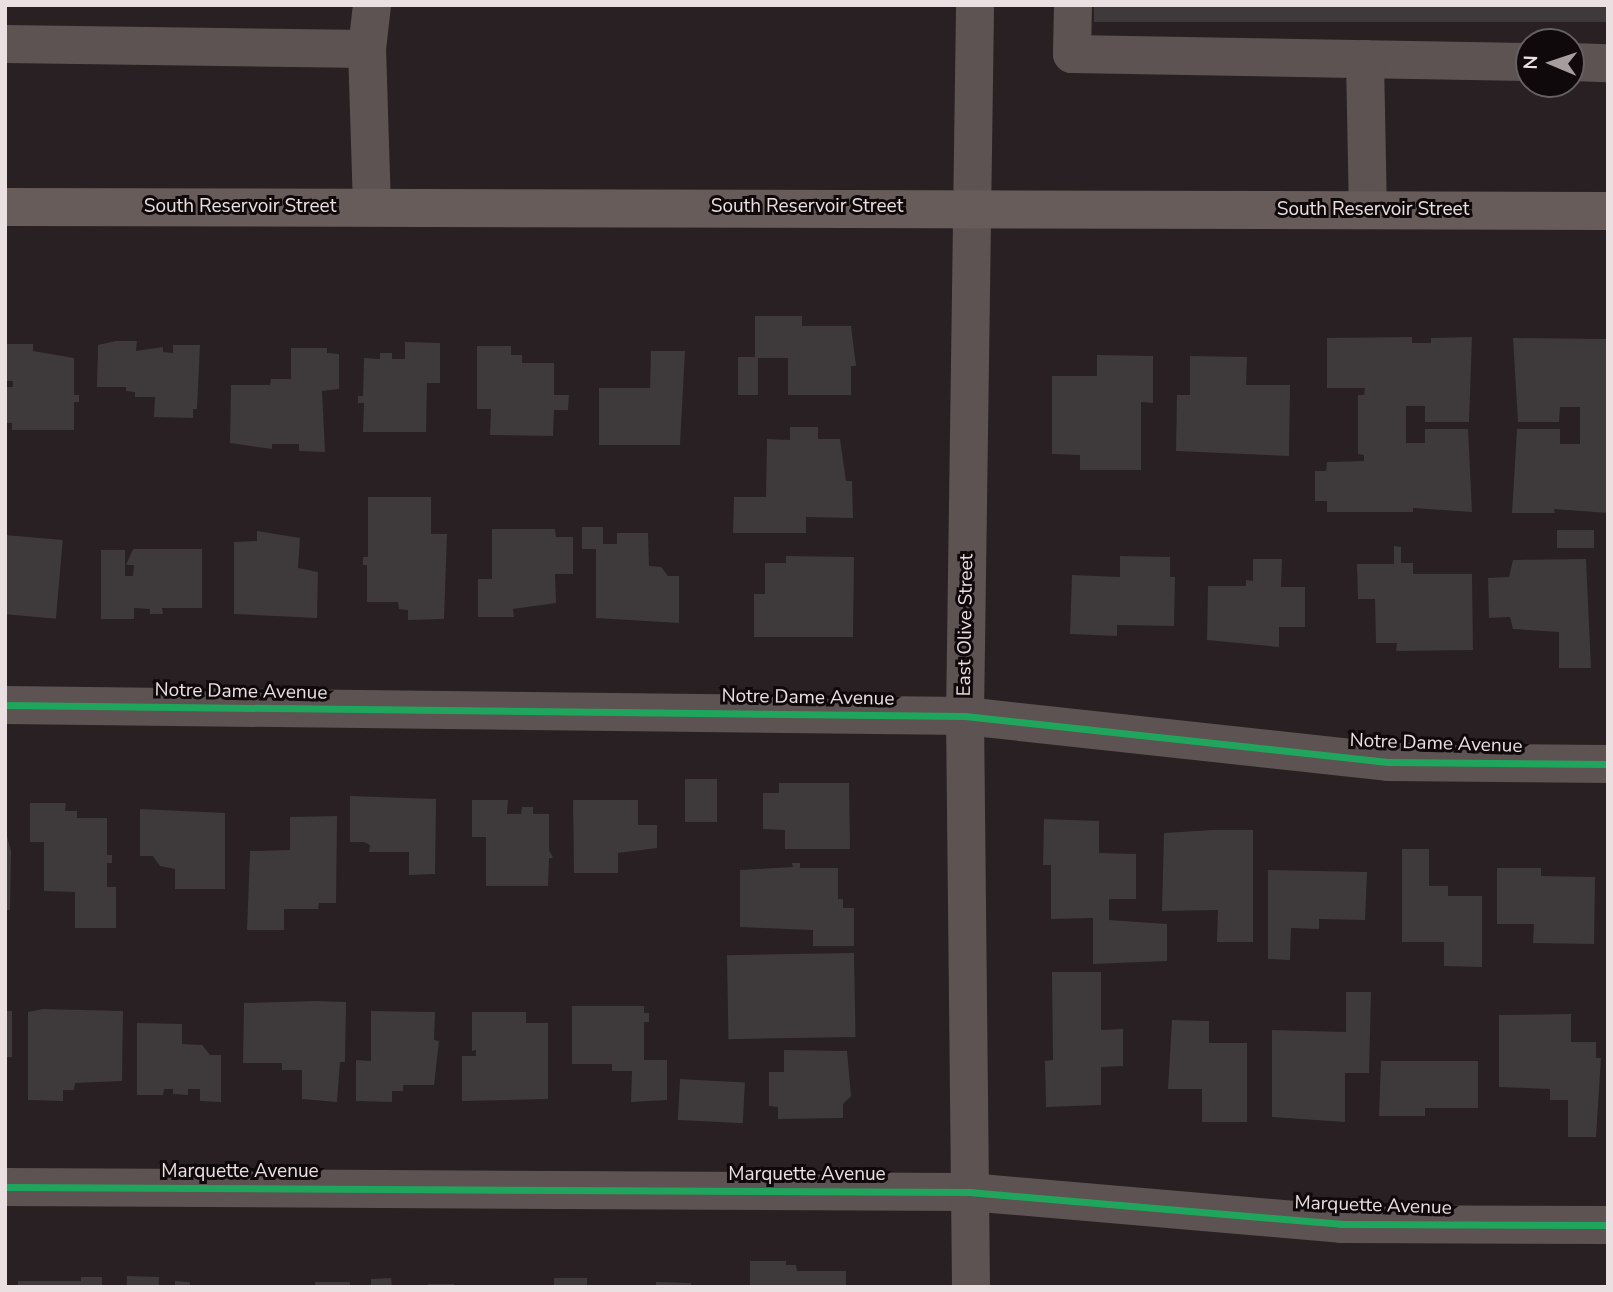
<!DOCTYPE html>
<style>
body{margin:0}
#map{position:relative;width:1613px;height:1292px;overflow:hidden;background:#282022;font-family:"Nunito Sans",sans-serif}
div>[style]{position:absolute}
.building>*{inset:0;background:#3e393b;transform-origin:0 0}
.minor>*{height:38px;margin:-19px;padding:0 19px;transform-origin:19px;border-radius:19px;background:#5c5352}
.major>*{height:38px;margin:-19px;padding:0 19px;transform-origin:19px;border-radius:19px;background:#675c59}
.cycleway>*{height:7px;margin:-3.5px;padding:0 3.5px;transform-origin:3.5px;border-radius:3.5px;background:#20a55d}
span{translate:-50% -50%;white-space:nowrap;text-align:center;line-height:1.15;-webkit-text-stroke:6px #0f090b;paint-order:stroke}
.street-label{font-size:19px;color:#eae0e2}
.frame{position:absolute;inset:0;border:7px solid #eae0e2;pointer-events:none}
.north{position:absolute;left:1515px;top:28px;width:70px;height:70px;box-sizing:border-box;background:#0f090b;border:2px solid #675f61;border-radius:50%;rotate:272deg;font-size:19px;font-weight:700;line-height:28px;text-align:center;color:#eae0e2}
.north::after{content:'';display:block;margin:auto;width:24px;height:32px;background:#a69d9f;clip-path:polygon(50% 0,100% 100%,50% 72%,0 100%)}
</style>
<div id="map">
<div class="building">
<i style="left:1094px;top:5px;width:514px;height:17px"></i>
<i style="clip-path:polygon(755px 316px,802px 316px,802px 326px,851px 326px,856px 366px,851px 366px,851px 395px,788px 395px,788px 358px,758px 358px,758px 395px,738px 395px,738px 357px,755px 357px)"></i>
<i style="clip-path:polygon(1412px 337px,1412px 343px,1431px 343px,1431px 338px,1472px 337px,1469px 422px,1425px 422px,1425px 406px,1406px 406px,1406px 443px,1425px 443px,1425px 429px,1468px 429px,1472px 512px,1413px 508px,1413px 512px,1327px 512px,1327px 501px,1315px 501px,1315px 471px,1326px 471px,1327px 462px,1364px 461px,1364px 455px,1358px 454px,1358px 395px,1364px 395px,1365px 388px,1327px 388px,1327px 338px)"></i>
<i style="clip-path:polygon(1513px 338px,1608px 339px,1608px 513px,1554px 509px,1555px 513px,1512px 513px,1517px 429px,1560px 429px,1560px 444px,1580px 444px,1580px 407px,1560px 407px,1559px 422px,1518px 422px)"></i>
<i style="clip-path:polygon(116px 341px,137px 341px,136px 351px,163px 347px,163px 352px,173px 353px,173px 345px,200px 345px,197px 409px,193px 409px,193px 418px,154px 417px,155px 397px,135px 397px,135px 392px,126px 391px,126px 387px,97px 387px,98px 345px)"></i>
<i style="clip-path:polygon(405px 342px,440px 343px,440px 383px,427px 383px,426px 432px,363px 432px,364px 403px,358px 403px,358px 396px,363px 396px,364px 358px,380px 359px,380px 353px,392px 353px,392px 359px,405px 359px)"></i>
<i style="clip-path:polygon(5px 344px,33px 344px,33px 351px,74px 358px,74px 395px,79px 395px,79px 402px,74px 402px,74px 430px,12px 430px,12px 423px,5px 423px,5px 387px,13px 387px,13px 381px,5px 381px)"></i>
<i style="clip-path:polygon(477px 346px,511px 346px,511px 355px,522px 355px,522px 363px,554px 363px,554px 395px,569px 395px,568px 410px,554px 410px,553px 436px,490px 435px,491px 409px,477px 409px)"></i>
<i style="clip-path:polygon(291px 348px,327px 348px,327px 353px,339px 354px,339px 389px,322px 391px,325px 452px,299px 451px,299px 444px,272px 444px,272px 449px,230px 443px,231px 385px,270px 385px,271px 379px,291px 379px)"></i>
<i style="clip-path:polygon(651px 351px,685px 351px,680px 445px,599px 445px,599px 388px,650px 388px)"></i>
<i style="clip-path:polygon(1097px 355px,1153px 356px,1153px 403px,1141px 402px,1141px 470px,1080px 470px,1080px 455px,1052px 454px,1052px 376px,1097px 376px)"></i>
<i style="clip-path:polygon(1190px 356px,1247px 357px,1246px 385px,1290px 385px,1289px 456px,1176px 451px,1177px 395px,1190px 395px)"></i>
<i style="clip-path:polygon(790px 427px,818px 427px,818px 439px,840px 439px,846px 481px,852px 481px,853px 518px,806px 517px,806px 533px,733px 533px,734px 497px,766px 497px,767px 439px,790px 440px)"></i>
<i style="clip-path:polygon(368px 497px,431px 497px,431px 534px,447px 534px,444px 619px,408px 620px,408px 610px,399px 609px,398px 602px,367px 602px,367px 565px,363px 565px,363px 557px,368px 557px)"></i>
<i style="clip-path:polygon(582px 527px,603px 527px,603px 544px,617px 544px,617px 533px,648px 533px,649px 566px,661px 567px,668px 576px,679px 576px,679px 623px,596px 618px,596px 549px,582px 549px)"></i>
<i style="clip-path:polygon(492px 529px,555px 529px,556px 537px,573px 537px,573px 574px,555px 574px,556px 603px,513px 609px,514px 617px,478px 617px,478px 579px,492px 579px)"></i>
<i style="left:1557px;top:530px;width:37px;height:18px"></i>
<i style="clip-path:polygon(257px 531px,300px 538px,298px 568px,318px 572px,317px 618px,234px 614px,234px 542px,257px 541px)"></i>
<i style="left:5px;top:535px;width:58px;height:79px;rotate:5deg"></i>
<i style="clip-path:polygon(1394px 546px,1401px 547px,1401px 563px,1413px 563px,1413px 574px,1472px 574px,1473px 650px,1396px 651px,1397px 643px,1376px 643px,1375px 599px,1358px 599px,1357px 564px,1394px 564px)"></i>
<i style="clip-path:polygon(133px 549px,202px 549px,202px 608px,162px 608px,163px 614px,150px 614px,150px 609px,134px 608px,134px 619px,101px 619px,101px 550px,125px 550px,125px 576px,133px 576px,134px 565px,126px 565px)"></i>
<i style="clip-path:polygon(786px 556px,854px 557px,853px 637px,754px 637px,754px 594px,765px 594px,765px 563px,786px 563px)"></i>
<i style="clip-path:polygon(1120px 556px,1170px 557px,1170px 577px,1175px 577px,1174px 626px,1117px 625px,1117px 636px,1070px 634px,1072px 575px,1120px 577px)"></i>
<i style="clip-path:polygon(1253px 559px,1282px 559px,1281px 587px,1305px 587px,1305px 627px,1279px 627px,1279px 647px,1207px 640px,1208px 586px,1246px 586px,1246px 580px,1253px 581px)"></i>
<i style="clip-path:polygon(1586px 559px,1591px 668px,1559px 668px,1559px 632px,1513px 629px,1510px 617px,1489px 618px,1488px 578px,1509px 577px,1513px 560px)"></i>
<i style="left:685px;top:779px;width:32px;height:43px"></i>
<i style="clip-path:polygon(779px 783px,849px 783px,850px 849px,785px 849px,785px 830px,763px 829px,763px 793px,779px 793px)"></i>
<i style="clip-path:polygon(350px 796px,436px 799px,435px 874px,409px 875px,409px 852px,369px 852px,370px 845px,364px 842px,350px 842px)"></i>
<i style="clip-path:polygon(472px 800px,508px 800px,507px 814px,521px 814px,522px 807px,533px 807px,533px 814px,549px 814px,549px 850px,553px 858px,549px 858px,548px 886px,486px 886px,486px 837px,472px 837px)"></i>
<i style="clip-path:polygon(573px 800px,638px 800px,638px 825px,657px 825px,657px 848px,618px 853px,618px 873px,574px 873px)"></i>
<i style="clip-path:polygon(30px 803px,66px 803px,65px 811px,77px 811px,77px 818px,107px 818px,107px 855px,112px 855px,112px 863px,107px 863px,107px 887px,116px 887px,116px 928px,75px 928px,75px 892px,44px 891px,44px 842px,30px 842px)"></i>
<i style="clip-path:polygon(140px 809px,225px 813px,225px 889px,175px 889px,175px 869px,160px 866px,153px 856px,140px 856px)"></i>
<i style="clip-path:polygon(337px 816px,336px 903px,319px 903px,318px 909px,284px 909px,284px 930px,247px 930px,250px 851px,290px 850px,290px 817px)"></i>
<i style="clip-path:polygon(1044px 819px,1099px 821px,1099px 853px,1136px 854px,1136px 899px,1109px 899px,1109px 920px,1167px 924px,1167px 961px,1093px 964px,1093px 918px,1051px 919px,1051px 865px,1043px 865px)"></i>
<i style="clip-path:polygon(5px 829px,11px 851px,10px 910px,5px 910px)"></i>
<i style="clip-path:polygon(1212px 830px,1253px 830px,1253px 942px,1217px 942px,1218px 910px,1162px 911px,1164px 833px)"></i>
<i style="clip-path:polygon(1402px 849px,1429px 849px,1429px 886px,1448px 886px,1448px 896px,1482px 896px,1482px 967px,1444px 966px,1444px 942px,1402px 942px)"></i>
<i style="clip-path:polygon(792px 863px,800px 863px,800px 868px,838px 868px,838px 899px,843px 899px,843px 908px,854px 908px,854px 946px,813px 946px,813px 930px,740px 927px,740px 870px,793px 867px)"></i>
<i style="clip-path:polygon(1497px 868px,1541px 868px,1541px 876px,1595px 877px,1594px 944px,1533px 943px,1534px 924px,1497px 924px)"></i>
<i style="clip-path:polygon(1268px 870px,1367px 872px,1365px 920px,1319px 919px,1319px 929px,1291px 928px,1290px 960px,1268px 959px)"></i>
<i style="left:854px;top:953px;width:84px;height:127px;rotate:89deg"></i>
<i style="clip-path:polygon(1052px 972px,1101px 972px,1101px 1030px,1123px 1029px,1123px 1066px,1101px 1067px,1101px 1105px,1046px 1107px,1045px 1061px,1053px 1060px)"></i>
<i style="clip-path:polygon(1346px 992px,1371px 992px,1369px 1073px,1345px 1073px,1345px 1122px,1272px 1117px,1272px 1030px,1346px 1032px)"></i>
<i style="clip-path:polygon(315px 1001px,346px 1002px,345px 1062px,340px 1062px,337px 1102px,302px 1099px,302px 1070px,282px 1070px,282px 1063px,243px 1063px,244px 1003px)"></i>
<i style="clip-path:polygon(572px 1006px,644px 1006px,644px 1013px,649px 1013px,649px 1022px,644px 1022px,644px 1060px,667px 1060px,667px 1100px,631px 1102px,632px 1071px,612px 1071px,612px 1064px,572px 1064px)"></i>
<i style="clip-path:polygon(43px 1009px,123px 1011px,122px 1081px,75px 1083px,74px 1090px,63px 1090px,63px 1101px,28px 1100px,28px 1012px)"></i>
<i style="left:5px;top:1011px;width:7px;height:46px"></i>
<i style="clip-path:polygon(371px 1011px,435px 1012px,434px 1040px,439px 1041px,434px 1085px,403px 1085px,403px 1091px,392px 1091px,392px 1102px,356px 1101px,356px 1060px,371px 1061px)"></i>
<i style="clip-path:polygon(472px 1012px,526px 1012px,526px 1023px,548px 1023px,548px 1099px,462px 1101px,462px 1056px,476px 1056px,476px 1050px,472px 1051px)"></i>
<i style="clip-path:polygon(1571px 1014px,1571px 1042px,1596px 1042px,1596px 1058px,1601px 1058px,1596px 1137px,1568px 1137px,1568px 1100px,1550px 1100px,1550px 1089px,1499px 1087px,1499px 1015px)"></i>
<i style="clip-path:polygon(1172px 1020px,1209px 1021px,1209px 1043px,1247px 1043px,1247px 1122px,1202px 1122px,1202px 1089px,1168px 1089px)"></i>
<i style="clip-path:polygon(137px 1023px,182px 1024px,182px 1044px,202px 1045px,210px 1055px,221px 1055px,221px 1102px,200px 1101px,200px 1089px,188px 1089px,188px 1095px,173px 1094px,173px 1089px,164px 1089px,163px 1095px,137px 1095px)"></i>
<i style="clip-path:polygon(784px 1050px,847px 1051px,851px 1096px,843px 1104px,843px 1118px,778px 1119px,778px 1107px,769px 1106px,769px 1072px,784px 1072px)"></i>
<i style="clip-path:polygon(1381px 1061px,1478px 1061px,1478px 1108px,1425px 1108px,1425px 1116px,1379px 1116px)"></i>
<i style="left:680px;top:1079px;width:65px;height:41px;rotate:3deg"></i>
<i style="clip-path:polygon(750px 1261px,786px 1261px,786px 1265px,796px 1265px,797px 1271px,846px 1271px,846px 1287px,750px 1287px)"></i>
<i style="left:127px;top:1276px;width:32px;height:11px;rotate:2deg"></i>
<i style="clip-path:polygon(81px 1277px,102px 1277px,102px 1287px,18px 1287px,18px 1281px,81px 1281px)"></i>
<i style="clip-path:polygon(391px 1278px,392px 1287px,371px 1287px,371px 1279px)"></i>
<i style="left:554px;top:1278px;width:33px;height:9px"></i>
<i style="clip-path:polygon(175px 1281px,190px 1282px,190px 1287px,175px 1287px)"></i>
<i style="left:315px;top:1282px;width:35px;height:5px"></i>
<i style="clip-path:polygon(656px 1282px,691px 1283px,691px 1287px,656px 1287px)"></i>
<i style="left:428px;top:1284px;width:26px;height:3px"></i>
</div>
<div class="minor">
<i style="left:1073px;top:5px;width:49px;rotate:91.2deg"></i>
<i style="left:1072px;top:54px;width:457px;rotate:1deg"></i>
<i style="left:5px;top:44px;width:362px;rotate:0.8deg"></i>
<i style="left:1365px;top:59px;width:151px;rotate:88.9deg"></i>
<i style="left:1571px;top:62px;width:37px;rotate:2deg"></i>
<i style="left:372px;top:207px;width:158px;rotate:-91.8deg"></i>
<i style="left:367px;top:49px;width:44px;rotate:-83.5deg"></i>
<i style="left:5px;top:705px;width:960px;rotate:0.66deg"></i>
<i style="left:965px;top:716px;width:425px;rotate:6.2deg"></i>
<i style="left:1388px;top:762px;width:220px;rotate:0.5deg"></i>
<i style="left:5px;top:1187px;width:964px;rotate:0.3deg"></i>
<i style="left:969px;top:1192px;width:373px;rotate:4.9deg"></i>
<i style="left:1341px;top:1224px;width:267px;rotate:0.2deg"></i>
<i style="left:971px;top:1287px;width:571px;rotate:-90.6deg"></i>
<i style="left:965px;top:716px;width:711px;rotate:-89.19deg"></i>
</div>
<div class="major">
<i style="left:5px;top:207px;width:1603px;rotate:0.14deg"></i>
</div>
<div class="cycleway">
<i style="left:5px;top:705px;width:960px;rotate:0.66deg"></i>
<i style="left:965px;top:716px;width:425px;rotate:6.2deg"></i>
<i style="left:1388px;top:762px;width:220px;rotate:0.5deg"></i>
<i style="left:5px;top:1187px;width:964px;rotate:0.3deg"></i>
<i style="left:969px;top:1192px;width:373px;rotate:4.9deg"></i>
<i style="left:1341px;top:1224px;width:267px;rotate:0.2deg"></i>
</div>
<div class="street-label">
<span style="left:240px;top:207px">South Reservoir Street</span>
<span style="left:807px;top:207px">South Reservoir Street</span>
<span style="left:1373px;top:210px">South Reservoir Street</span>
<span style="left:966px;top:625px;rotate:-89deg">East Olive Street</span>
<span style="left:241px;top:692px;rotate:1deg">Notre Dame Avenue</span>
<span style="left:808px;top:698px;rotate:1deg">Notre Dame Avenue</span>
<span style="left:1436px;top:744px;rotate:2deg">Notre Dame Avenue</span>
<span style="left:240px;top:1172px">Marquette Avenue</span>
<span style="left:807px;top:1175px">Marquette Avenue</span>
<span style="left:1373px;top:1206px;rotate:2deg">Marquette Avenue</span>
</div>
<div class="frame"></div>
<div class="north">N</div>
</div>
